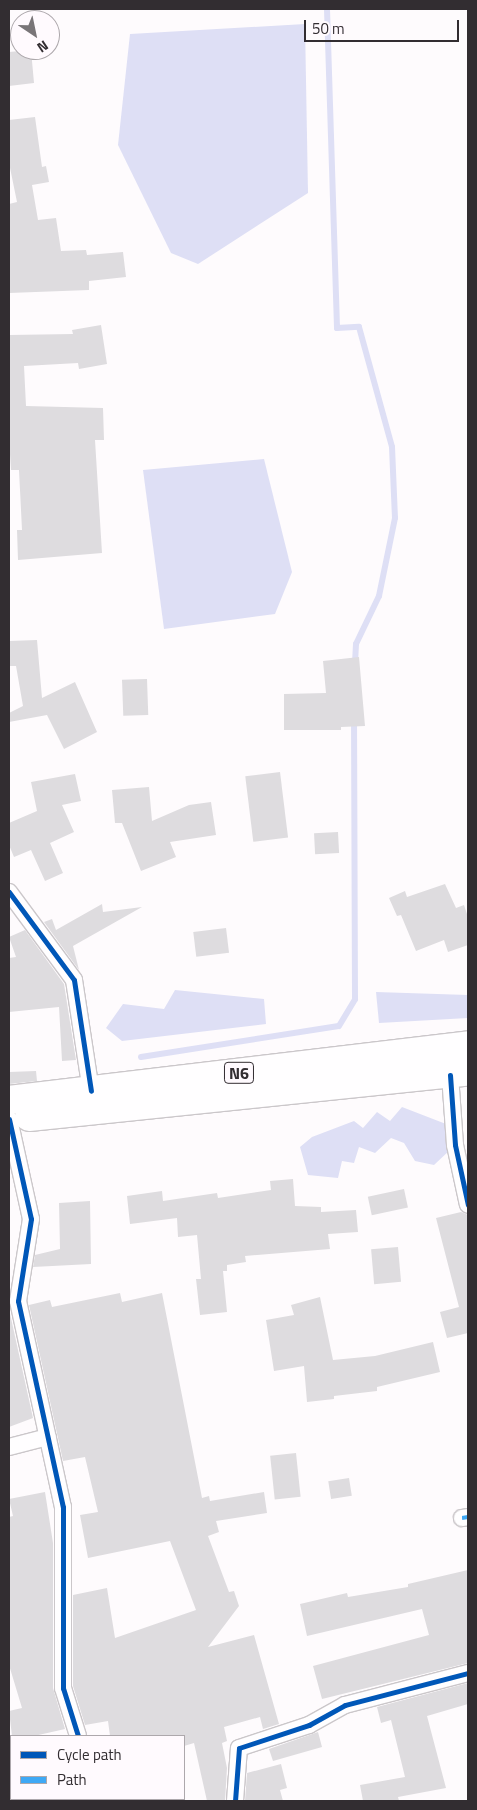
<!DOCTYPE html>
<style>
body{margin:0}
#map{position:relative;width:477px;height:1810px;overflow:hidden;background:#fefbfd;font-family:"Titillium Web",sans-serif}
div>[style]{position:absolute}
.water>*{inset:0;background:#dedff5}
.stream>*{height:6px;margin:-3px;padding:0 3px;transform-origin:3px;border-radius:3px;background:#dedff5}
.building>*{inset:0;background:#dedcdf;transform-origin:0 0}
.roads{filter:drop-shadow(1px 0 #cbc7ca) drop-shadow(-1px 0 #cbc7ca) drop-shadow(0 1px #cbc7ca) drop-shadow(0 -1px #cbc7ca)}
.minor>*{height:16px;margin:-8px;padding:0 8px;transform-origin:8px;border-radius:8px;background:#fffeff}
.trunk>*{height:28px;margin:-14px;padding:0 14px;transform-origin:14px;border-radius:14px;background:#fffeff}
.quiet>*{height:4px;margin-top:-2px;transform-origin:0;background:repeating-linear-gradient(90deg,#3fa9f5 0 8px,transparent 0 12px)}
.cycleway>*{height:5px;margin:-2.5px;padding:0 2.5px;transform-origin:2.5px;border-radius:2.5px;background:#0057b8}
span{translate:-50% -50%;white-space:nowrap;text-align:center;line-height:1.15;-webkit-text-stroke:4px #fffafe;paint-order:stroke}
.shield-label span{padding:1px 4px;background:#fffafe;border:1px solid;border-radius:4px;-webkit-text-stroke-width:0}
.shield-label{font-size:16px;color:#322d31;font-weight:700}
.frame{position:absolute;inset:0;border:10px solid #322d31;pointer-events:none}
.legend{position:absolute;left:10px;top:1735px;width:175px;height:65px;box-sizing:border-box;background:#fffafe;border:1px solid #ada8ac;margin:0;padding:6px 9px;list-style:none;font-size:15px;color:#322d31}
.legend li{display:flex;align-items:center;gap:10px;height:25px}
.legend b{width:25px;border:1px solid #ada8ac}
.north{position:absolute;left:10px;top:10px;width:50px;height:50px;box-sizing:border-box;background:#fffafe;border:1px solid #ada8ac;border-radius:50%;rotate:146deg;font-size:14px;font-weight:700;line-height:20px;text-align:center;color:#322d31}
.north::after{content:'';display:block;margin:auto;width:18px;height:22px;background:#797578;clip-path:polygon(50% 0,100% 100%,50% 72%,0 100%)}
.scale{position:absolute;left:304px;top:20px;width:155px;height:22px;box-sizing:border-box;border:2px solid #322d31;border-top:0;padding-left:6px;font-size:15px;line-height:18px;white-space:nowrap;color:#322d31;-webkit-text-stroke:4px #fffafe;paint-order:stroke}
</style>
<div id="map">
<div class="water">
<i style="clip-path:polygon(305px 24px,308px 193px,198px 264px,171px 253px,118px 145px,130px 34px)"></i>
<i style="clip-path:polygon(264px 459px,292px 572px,275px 614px,164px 629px,143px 470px)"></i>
<i style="clip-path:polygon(175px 990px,264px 999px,266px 1024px,122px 1041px,106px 1028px,123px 1004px,164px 1009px)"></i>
<i style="clip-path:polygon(376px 992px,468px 995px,468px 1018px,379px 1023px)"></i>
<i style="clip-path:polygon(402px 1107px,446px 1124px,451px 1149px,434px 1165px,415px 1161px,404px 1143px,391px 1138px,375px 1153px,359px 1147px,354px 1163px,342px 1161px,338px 1178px,308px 1175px,300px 1147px,312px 1137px,354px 1121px,363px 1128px,377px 1112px,390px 1121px)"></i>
</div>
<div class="stream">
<i style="left:327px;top:9px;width:319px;rotate:88.2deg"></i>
<i style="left:337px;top:328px;width:22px;rotate:-3deg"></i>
<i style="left:359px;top:327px;width:124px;rotate:74.6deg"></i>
<i style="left:392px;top:447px;width:71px;rotate:87.6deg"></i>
<i style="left:395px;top:518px;width:80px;rotate:101.6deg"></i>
<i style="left:379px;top:596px;width:53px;rotate:115.6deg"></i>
<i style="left:356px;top:644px;width:20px;rotate:93deg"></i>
<i style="left:141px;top:1057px;width:200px;rotate:-8.9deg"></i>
<i style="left:339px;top:1026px;width:31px;rotate:-59deg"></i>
<i style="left:355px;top:999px;width:280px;rotate:-90.2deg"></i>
</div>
<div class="building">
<i style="clip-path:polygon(31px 50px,34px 83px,9px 86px,9px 52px)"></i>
<i style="clip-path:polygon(35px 117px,42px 167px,46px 166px,49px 182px,32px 185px,38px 220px,56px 218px,61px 251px,86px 250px,87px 255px,123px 252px,126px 277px,89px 281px,89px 290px,9px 293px,9px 204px,17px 202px,9px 163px,9px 120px)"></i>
<i style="clip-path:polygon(101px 325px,107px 364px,79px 369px,78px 363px,24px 366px,26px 406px,103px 408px,104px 440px,95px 440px,102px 553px,18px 560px,17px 530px,22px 530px,19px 470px,11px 470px,9px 439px,9px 335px,73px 334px,72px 330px)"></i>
<i style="clip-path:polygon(37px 640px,42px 698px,75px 682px,97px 732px,64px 749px,47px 715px,9px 722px,9px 713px,23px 706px,16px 666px,9px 666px,9px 641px)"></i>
<i style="clip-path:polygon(359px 657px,365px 726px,341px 727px,341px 730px,284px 730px,284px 694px,326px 693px,323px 661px)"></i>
<i style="left:147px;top:679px;width:36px;height:25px;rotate:88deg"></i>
<i style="left:280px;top:772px;width:66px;height:35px;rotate:83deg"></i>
<i style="clip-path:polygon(75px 774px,81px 801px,62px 805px,74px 832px,50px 843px,63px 873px,45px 881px,31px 850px,14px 857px,9px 845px,9px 823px,37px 811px,31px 782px)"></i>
<i style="clip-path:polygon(149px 787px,152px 821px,189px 805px,211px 802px,216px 835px,170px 842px,176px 857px,141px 871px,122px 823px,115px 823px,112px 790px)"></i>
<i style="left:338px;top:832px;width:21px;height:24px;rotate:87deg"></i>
<i style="clip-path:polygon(445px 884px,456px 908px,464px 905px,468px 917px,468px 945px,448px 952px,444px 940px,416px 951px,401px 915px,397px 916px,389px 898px,405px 891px,407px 897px)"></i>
<i style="clip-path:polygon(102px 904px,103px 912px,142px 907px,73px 946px,79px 970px,44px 922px,52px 919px,56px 930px)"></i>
<i style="left:226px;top:928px;width:25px;height:33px;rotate:83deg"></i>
<i style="clip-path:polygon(25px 930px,64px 984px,76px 1060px,62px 1061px,59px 1007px,9px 1012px,9px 958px,16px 957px,9px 937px)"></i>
<i style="clip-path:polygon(36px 1071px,37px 1081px,9px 1084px,9px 1072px)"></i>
<i style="clip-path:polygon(293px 1179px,295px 1206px,321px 1207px,321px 1212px,356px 1210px,358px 1232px,328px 1234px,330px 1249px,245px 1256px,246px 1262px,227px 1265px,227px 1271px,223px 1271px,227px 1312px,200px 1315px,196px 1279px,201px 1279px,197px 1235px,178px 1237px,177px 1218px,130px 1224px,127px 1196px,162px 1191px,163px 1201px,217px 1193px,218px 1198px,271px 1190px,270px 1181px)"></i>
<i style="left:404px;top:1189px;width:19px;height:37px;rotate:78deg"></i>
<i style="clip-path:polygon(90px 1201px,91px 1264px,33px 1267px,35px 1255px,60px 1249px,59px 1203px)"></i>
<i style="clip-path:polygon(461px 1212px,468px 1215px,468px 1333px,447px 1338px,440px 1312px,459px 1307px,436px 1218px)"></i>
<i style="left:398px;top:1247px;width:35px;height:27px;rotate:85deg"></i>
<i style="clip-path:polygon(120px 1293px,122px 1302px,162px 1293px,202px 1498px,209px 1496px,210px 1501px,264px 1492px,267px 1513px,216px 1521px,219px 1532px,208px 1536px,229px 1592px,234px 1591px,239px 1606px,208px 1647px,254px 1635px,279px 1724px,263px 1729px,260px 1717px,224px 1727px,227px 1741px,222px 1743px,227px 1768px,225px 1801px,207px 1801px,194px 1743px,184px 1746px,184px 1736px,110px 1736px,108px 1721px,85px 1725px,73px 1686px,73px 1595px,107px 1588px,115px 1638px,196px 1610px,170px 1541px,88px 1558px,80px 1515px,98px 1512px,85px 1457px,63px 1461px,29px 1305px,50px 1300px,52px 1307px)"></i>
<i style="clip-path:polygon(320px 1297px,333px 1360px,375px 1356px,433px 1342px,440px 1372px,377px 1387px,377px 1391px,334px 1396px,334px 1399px,307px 1402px,304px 1366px,274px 1371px,266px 1320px,294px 1315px,291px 1305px)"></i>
<i style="clip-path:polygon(9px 1309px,33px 1418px,9px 1427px)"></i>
<i style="left:296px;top:1453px;width:44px;height:26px;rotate:84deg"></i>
<i style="left:349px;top:1478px;width:18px;height:21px;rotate:81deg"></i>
<i style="clip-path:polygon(45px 1492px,53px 1543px,53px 1688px,65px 1729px,34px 1736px,12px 1736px,9px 1711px,22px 1708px,9px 1665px,9px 1517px,13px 1516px,9px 1499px)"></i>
<i style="clip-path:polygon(468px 1570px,468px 1663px,322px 1699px,313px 1666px,429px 1635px,422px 1609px,307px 1636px,300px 1604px,347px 1593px,348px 1597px,408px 1587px,408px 1584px)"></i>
<i style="clip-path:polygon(468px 1683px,468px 1704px,427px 1716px,446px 1788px,398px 1797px,399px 1801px,363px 1801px,360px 1785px,405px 1777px,391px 1720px,381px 1723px,377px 1707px)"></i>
<i style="clip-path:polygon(318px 1732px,322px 1747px,273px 1761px,269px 1749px)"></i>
<i style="clip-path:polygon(281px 1764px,287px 1788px,280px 1790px,283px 1801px,245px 1801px,247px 1773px)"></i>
</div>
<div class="roads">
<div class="minor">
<i style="left:9px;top:892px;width:109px;rotate:53.5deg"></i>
<i style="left:74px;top:980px;width:112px;rotate:81.3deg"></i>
<i style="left:450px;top:1075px;width:70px;rotate:85.9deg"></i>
<i style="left:455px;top:1145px;width:61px;rotate:77.8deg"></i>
<i style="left:9px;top:1119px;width:102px;rotate:77.6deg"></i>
<i style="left:31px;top:1219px;width:83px;rotate:99deg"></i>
<i style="left:18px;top:1301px;width:211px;rotate:77.7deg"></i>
<i style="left:63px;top:1507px;width:181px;rotate:90deg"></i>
<i style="left:63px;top:1688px;width:50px;rotate:72.6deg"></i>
<i style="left:9px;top:1447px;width:40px;rotate:-14.4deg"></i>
<i style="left:462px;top:1518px;width:6px;rotate:-9deg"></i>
<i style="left:96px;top:1799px;width:2px;rotate:63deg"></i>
<i style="left:235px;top:1801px;width:53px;rotate:-85.7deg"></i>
<i style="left:239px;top:1748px;width:74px;rotate:-18.2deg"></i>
<i style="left:309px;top:1725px;width:41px;rotate:-29.1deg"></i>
<i style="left:345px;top:1705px;width:127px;rotate:-14.6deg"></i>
</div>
<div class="trunk">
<i style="left:9px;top:1100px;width:462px;rotate:-6.8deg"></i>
<i style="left:29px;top:1117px;width:441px;rotate:-5.9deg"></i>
</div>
</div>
<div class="quiet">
<i style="left:462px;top:1518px;width:6px;rotate:-9deg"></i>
</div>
<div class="cycleway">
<i style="left:9px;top:892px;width:109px;rotate:53.5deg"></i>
<i style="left:74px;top:980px;width:112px;rotate:81.3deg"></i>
<i style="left:450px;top:1075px;width:70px;rotate:85.9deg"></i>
<i style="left:455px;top:1145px;width:61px;rotate:77.8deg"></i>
<i style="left:9px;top:1119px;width:102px;rotate:77.6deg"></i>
<i style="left:31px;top:1219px;width:83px;rotate:99deg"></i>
<i style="left:18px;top:1301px;width:211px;rotate:77.7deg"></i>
<i style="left:63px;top:1507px;width:181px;rotate:90deg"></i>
<i style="left:63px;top:1688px;width:50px;rotate:72.6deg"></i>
<i style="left:235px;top:1801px;width:53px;rotate:-85.7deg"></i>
<i style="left:239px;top:1748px;width:74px;rotate:-18.2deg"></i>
<i style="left:309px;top:1725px;width:41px;rotate:-29.1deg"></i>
<i style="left:345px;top:1705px;width:127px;rotate:-14.6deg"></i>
</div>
<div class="shield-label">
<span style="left:239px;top:1073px">N6</span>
</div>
<div class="frame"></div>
<ul class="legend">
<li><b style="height:6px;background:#0057b8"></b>Cycle path</li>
<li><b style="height:6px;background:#3fa9f5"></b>Path</li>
</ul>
<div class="north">N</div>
<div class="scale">50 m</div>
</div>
